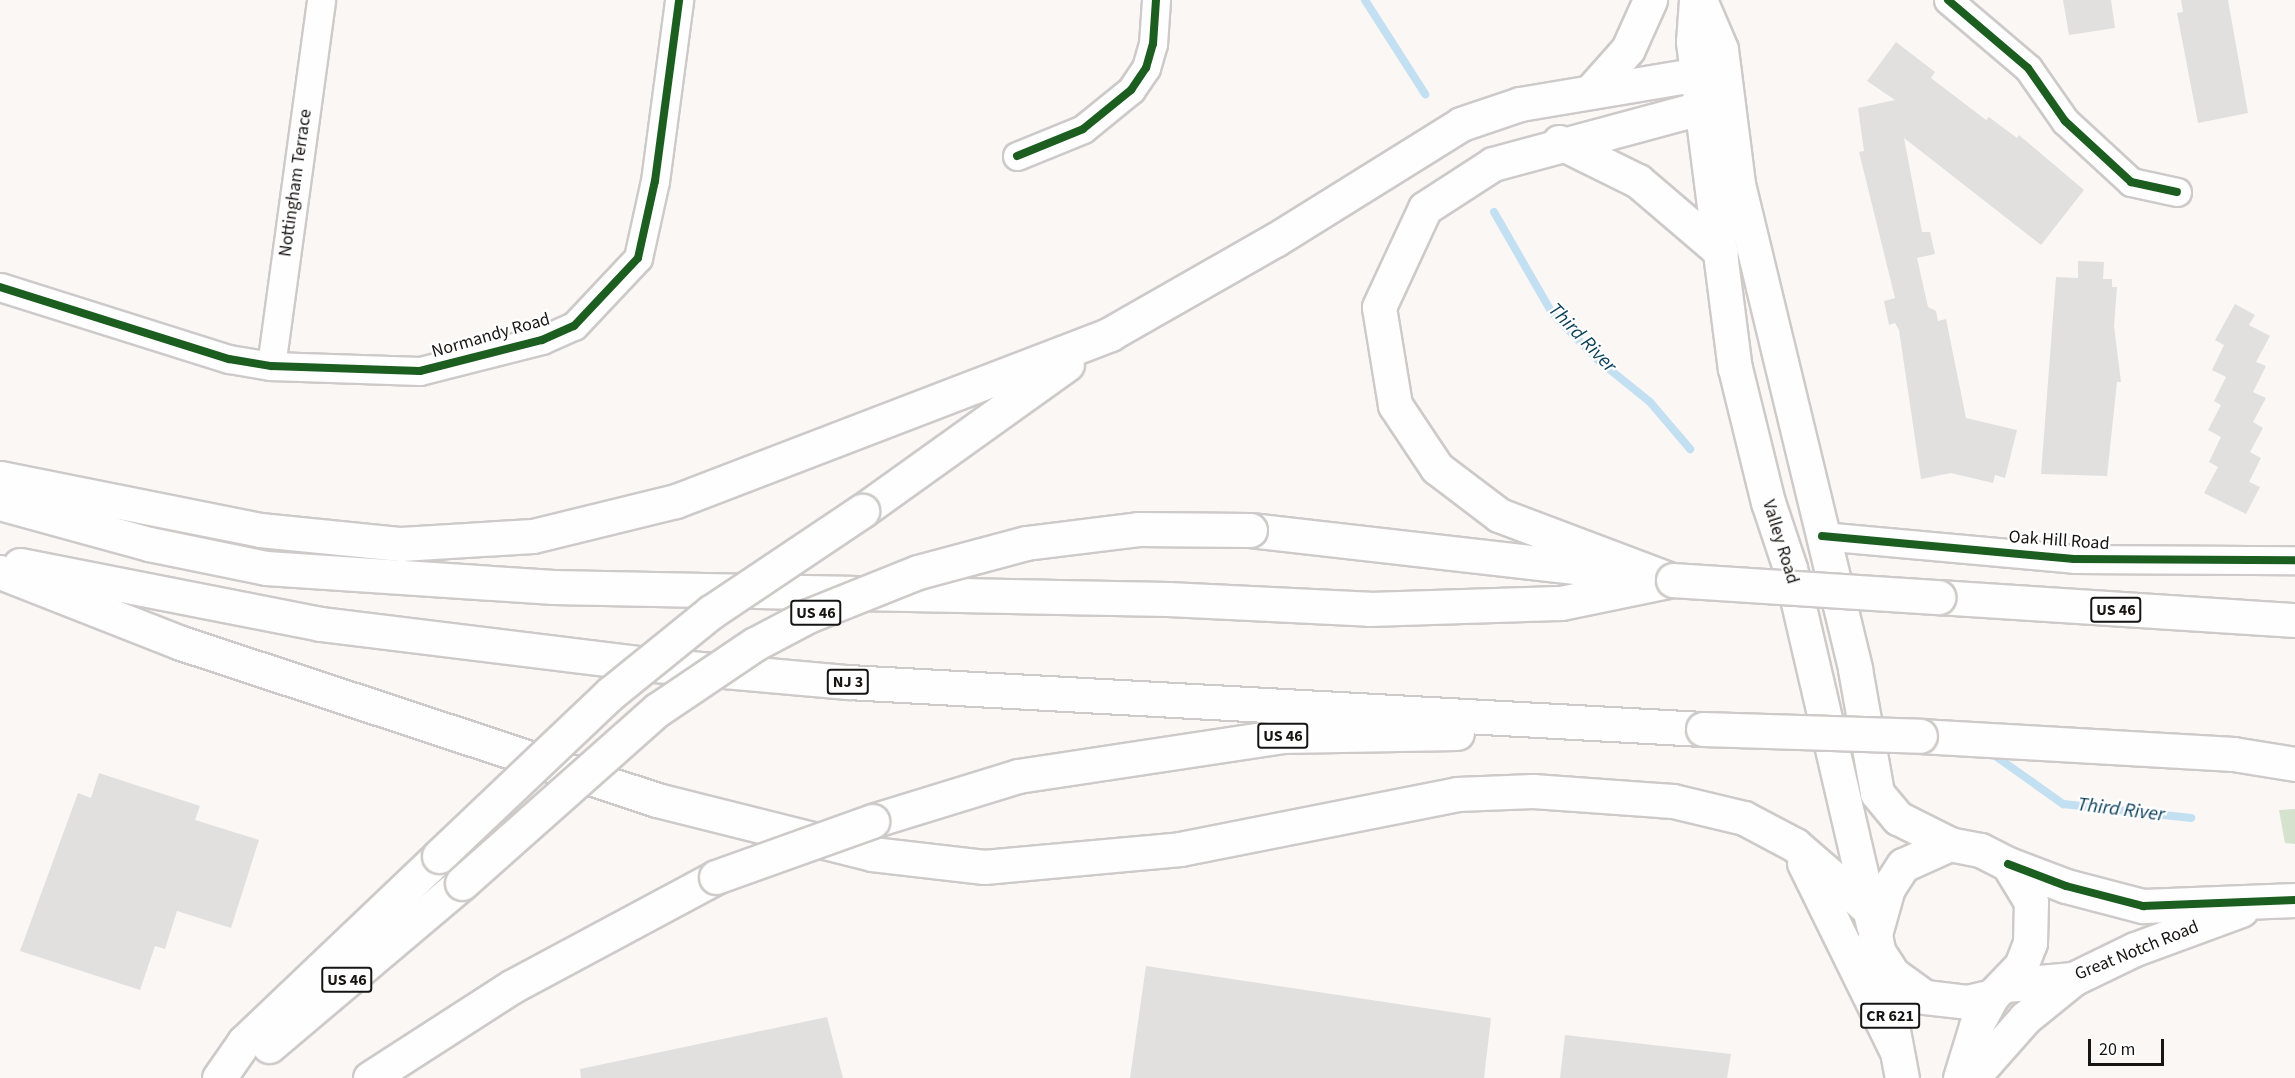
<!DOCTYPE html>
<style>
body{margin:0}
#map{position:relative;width:2295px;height:1078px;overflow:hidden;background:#faf7f5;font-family:"Source Sans 3",sans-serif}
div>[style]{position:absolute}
.green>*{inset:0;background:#d5e2ce}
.stream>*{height:8px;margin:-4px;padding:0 4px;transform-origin:4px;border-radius:4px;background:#c3dff2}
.building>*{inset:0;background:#e2e0df}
.roads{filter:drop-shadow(2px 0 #cdcac9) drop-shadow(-2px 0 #cdcac9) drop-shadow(0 2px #cdcac9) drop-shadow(0 -2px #cdcac9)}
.street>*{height:27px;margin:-13.5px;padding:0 13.5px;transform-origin:13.5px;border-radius:13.5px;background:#fefefe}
.secondary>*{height:33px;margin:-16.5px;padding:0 16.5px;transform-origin:16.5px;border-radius:16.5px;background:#fefefe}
.primary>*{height:33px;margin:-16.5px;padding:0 16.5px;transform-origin:16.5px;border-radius:16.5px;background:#fefefe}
.highway>*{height:33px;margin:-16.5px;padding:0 16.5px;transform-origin:16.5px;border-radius:16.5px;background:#fefefe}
.bridges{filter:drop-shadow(2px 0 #cdcac9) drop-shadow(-2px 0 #cdcac9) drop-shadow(0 2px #cdcac9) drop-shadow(0 -2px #cdcac9)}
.highway-bridge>*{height:33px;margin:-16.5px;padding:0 16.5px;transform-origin:16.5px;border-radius:16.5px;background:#fefefe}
.cycleway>*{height:8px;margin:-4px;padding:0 4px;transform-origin:4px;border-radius:4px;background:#1b5e20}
span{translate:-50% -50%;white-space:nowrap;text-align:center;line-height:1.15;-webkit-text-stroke:4.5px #fff;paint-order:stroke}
.shield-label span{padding:2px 4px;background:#fff;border:2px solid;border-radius:4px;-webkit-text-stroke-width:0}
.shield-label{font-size:16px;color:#171514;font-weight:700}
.street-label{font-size:18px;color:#171514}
.water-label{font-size:20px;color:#0c405b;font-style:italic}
.scale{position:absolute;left:2088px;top:1039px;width:76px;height:27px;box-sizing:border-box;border:3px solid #171514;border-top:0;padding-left:8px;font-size:18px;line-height:21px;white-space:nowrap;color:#171514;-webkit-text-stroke:4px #fff;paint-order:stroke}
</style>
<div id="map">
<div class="green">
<i style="clip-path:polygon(2295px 809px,2295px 844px,2285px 843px,2279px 810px)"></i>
</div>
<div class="stream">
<i style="left:1365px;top:0;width:112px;rotate:57.4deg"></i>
<i style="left:1494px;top:212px;width:116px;rotate:60.1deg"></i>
<i style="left:1552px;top:313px;width:66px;rotate:45.6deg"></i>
<i style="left:1598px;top:360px;width:67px;rotate:38.9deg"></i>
<i style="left:1650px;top:402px;width:62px;rotate:49.6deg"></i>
<i style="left:1994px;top:755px;width:85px;rotate:35.4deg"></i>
<i style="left:2063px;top:804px;width:129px;rotate:6.2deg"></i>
</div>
<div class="building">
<i style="clip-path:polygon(2063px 0,2111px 0,2115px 28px,2069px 35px)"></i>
<i style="clip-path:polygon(2181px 0,2228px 0,2248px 113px,2198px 123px,2177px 13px,2183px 12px)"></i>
<i style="clip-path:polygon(1896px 42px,1935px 72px,1931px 78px,1986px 120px,1989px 117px,2017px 138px,2019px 135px,2084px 190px,2041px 245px,1904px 138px,1922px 232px,1930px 232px,1935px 254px,1917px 258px,1928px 307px,1936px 311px,1938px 321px,1946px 319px,1966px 418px,2017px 430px,2005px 478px,1995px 475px,1993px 483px,1951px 473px,1921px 479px,1899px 330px,1895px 323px,1889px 325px,1884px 301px,1895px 298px,1859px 152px,1864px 151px,1858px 108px,1895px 100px,1867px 81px)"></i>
<i style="clip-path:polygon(2078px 261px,2104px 262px,2103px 279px,2112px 279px,2112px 287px,2117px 287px,2114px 326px,2121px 382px,2117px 382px,2107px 476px,2041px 474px,2056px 277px,2078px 278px)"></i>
<i style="clip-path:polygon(2235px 304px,2255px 315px,2249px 325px,2270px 336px,2256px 362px,2266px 366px,2253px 392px,2266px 398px,2253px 422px,2263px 428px,2250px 452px,2261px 458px,2249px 482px,2260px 487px,2246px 514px,2204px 493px,2218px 467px,2209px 462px,2221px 437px,2208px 430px,2221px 405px,2214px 401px,2226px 377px,2212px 370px,2224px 345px,2215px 340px)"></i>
<i style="clip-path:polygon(99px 773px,200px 806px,195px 820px,259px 840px,231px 928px,177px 911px,165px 949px,155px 946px,140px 990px,20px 951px,78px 793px,91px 798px)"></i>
<i style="clip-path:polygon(1146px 966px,1491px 1018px,1484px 1078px,1130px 1078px)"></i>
<i style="clip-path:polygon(827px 1017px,843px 1078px,581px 1078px,580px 1069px)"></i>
<i style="clip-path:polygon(1565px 1035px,1731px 1054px,1727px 1078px,1560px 1078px)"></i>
</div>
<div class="roads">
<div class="street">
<i style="left:1948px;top:0;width:105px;rotate:40.4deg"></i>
<i style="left:2028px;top:68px;width:65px;rotate:55.1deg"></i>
<i style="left:2065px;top:121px;width:90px;rotate:42.7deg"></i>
<i style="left:2131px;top:182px;width:47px;rotate:12.3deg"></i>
<i style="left:1017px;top:156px;width:71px;rotate:-22.2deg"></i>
<i style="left:1083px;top:129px;width:62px;rotate:-39.1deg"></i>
<i style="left:1131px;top:90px;width:27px;rotate:-56deg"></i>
<i style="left:1146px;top:68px;width:25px;rotate:-74deg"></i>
<i style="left:1153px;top:44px;width:44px;rotate:-86.1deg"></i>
<i style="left:0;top:287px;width:240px;rotate:17.5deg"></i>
<i style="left:229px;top:359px;width:43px;rotate:9.5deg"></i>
<i style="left:271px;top:366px;width:149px;rotate:1.9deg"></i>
<i style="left:420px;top:371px;width:126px;rotate:-14.3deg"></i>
<i style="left:542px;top:340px;width:35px;rotate:-24deg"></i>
<i style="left:574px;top:326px;width:93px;rotate:-46.7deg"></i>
<i style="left:638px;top:258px;width:79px;rotate:-77.6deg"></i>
<i style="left:655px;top:181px;width:183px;rotate:-82.4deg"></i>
<i style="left:271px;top:366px;width:369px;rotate:-82.2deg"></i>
<i style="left:1822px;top:536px;width:253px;rotate:5.2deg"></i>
<i style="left:2074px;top:559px;width:221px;rotate:0.3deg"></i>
</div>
<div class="secondary">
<i style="left:1696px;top:0;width:42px;rotate:94.1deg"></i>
<i style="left:1693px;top:42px;width:329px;rotate:82.7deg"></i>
<i style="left:1735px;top:368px;width:138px;rotate:76.2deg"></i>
<i style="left:1768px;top:502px;width:70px;rotate:71.6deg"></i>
<i style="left:1790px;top:568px;width:367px;rotate:76.9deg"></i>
<i style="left:1700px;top:0;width:53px;rotate:66.8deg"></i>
<i style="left:1721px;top:49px;width:136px;rotate:82.8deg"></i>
<i style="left:1738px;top:184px;width:499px;rotate:76.4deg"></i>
<i style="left:1855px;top:669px;width:126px;rotate:79.9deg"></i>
<i style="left:1877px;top:793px;width:33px;rotate:50deg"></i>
<i style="left:1898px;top:818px;width:58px;rotate:26.6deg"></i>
<i style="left:2008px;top:864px;width:62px;rotate:20.8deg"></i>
<i style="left:2066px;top:886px;width:80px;rotate:14.6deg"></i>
<i style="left:2143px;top:906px;width:152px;rotate:-2.3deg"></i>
<i style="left:2006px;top:985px;width:67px;rotate:-5.1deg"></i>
<i style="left:2073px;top:979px;width:69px;rotate:-25.8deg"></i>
<i style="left:2135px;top:949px;width:113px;rotate:-20.2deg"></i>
</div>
<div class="primary">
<i style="left:1880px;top:954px;width:24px;rotate:57deg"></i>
<i style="left:1893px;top:974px;width:39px;rotate:36deg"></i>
<i style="left:1925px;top:997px;width:42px;rotate:6.8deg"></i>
<i style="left:1967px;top:1002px;width:26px;rotate:-13deg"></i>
<i style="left:1992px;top:996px;width:42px;rotate:-46deg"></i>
<i style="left:2021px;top:966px;width:25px;rotate:-69deg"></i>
<i style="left:2030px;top:943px;width:41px;rotate:-88.6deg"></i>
<i style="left:2031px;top:902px;width:44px;rotate:-121.2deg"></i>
<i style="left:2008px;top:864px;width:31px;rotate:-153deg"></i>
<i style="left:1980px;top:850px;width:31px;rotate:-169deg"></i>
<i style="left:1950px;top:844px;width:51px;rotate:155.9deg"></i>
<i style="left:1903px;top:865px;width:27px;rotate:123deg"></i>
<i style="left:1888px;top:888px;width:48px;rotate:105.8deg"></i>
<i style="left:1875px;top:934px;width:147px;rotate:79.4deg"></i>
<i style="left:1960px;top:1078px;width:54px;rotate:-72.9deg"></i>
<i style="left:1976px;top:1026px;width:34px;rotate:-62deg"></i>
<i style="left:1972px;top:1078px;width:80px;rotate:-48.5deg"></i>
<i style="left:2025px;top:1018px;width:62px;rotate:-39.1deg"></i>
</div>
<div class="highway">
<i style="left:1590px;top:92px;width:57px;rotate:-48.5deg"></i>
<i style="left:1628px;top:49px;width:54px;rotate:-65.8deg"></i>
<i style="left:1559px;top:142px;width:88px;rotate:26.3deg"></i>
<i style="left:1638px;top:181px;width:109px;rotate:40.5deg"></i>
<i style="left:0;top:478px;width:265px;rotate:11.3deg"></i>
<i style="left:260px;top:530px;width:142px;rotate:5.7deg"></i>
<i style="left:401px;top:544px;width:132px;rotate:-3.5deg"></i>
<i style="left:533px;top:536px;width:147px;rotate:-13.8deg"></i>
<i style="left:676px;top:501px;width:465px;rotate:-21deg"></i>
<i style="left:1110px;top:334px;width:190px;rotate:-29.7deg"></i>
<i style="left:1275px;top:240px;width:219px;rotate:-31.9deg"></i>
<i style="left:1461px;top:124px;width:62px;rotate:-18.7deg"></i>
<i style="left:1520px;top:104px;width:206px;rotate:-9.5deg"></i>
<i style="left:0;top:503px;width:155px;rotate:15.4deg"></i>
<i style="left:149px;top:544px;width:119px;rotate:11.6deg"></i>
<i style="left:266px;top:568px;width:288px;rotate:3.8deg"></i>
<i style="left:553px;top:587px;width:615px;rotate:1.12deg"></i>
<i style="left:1168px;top:599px;width:201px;rotate:2.8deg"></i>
<i style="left:1369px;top:609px;width:192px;rotate:-1.8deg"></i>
<i style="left:1561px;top:603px;width:114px;rotate:-11.6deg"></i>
<i style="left:862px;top:511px;width:252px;rotate:-35.6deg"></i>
<i style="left:1250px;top:530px;width:354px;rotate:6.5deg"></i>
<i style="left:20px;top:565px;width:306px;rotate:11.1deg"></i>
<i style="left:320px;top:624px;width:338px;rotate:7deg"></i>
<i style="left:656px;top:665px;width:193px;rotate:5.1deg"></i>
<i style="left:848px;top:682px;width:856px;rotate:3.15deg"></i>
<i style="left:0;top:572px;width:194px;rotate:21.4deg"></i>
<i style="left:181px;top:643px;width:501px;rotate:18.25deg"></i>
<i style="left:657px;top:800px;width:222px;rotate:14.1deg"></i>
<i style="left:872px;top:854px;width:113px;rotate:6.6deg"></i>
<i style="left:984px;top:867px;width:197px;rotate:-5.2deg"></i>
<i style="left:1180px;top:849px;width:282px;rotate:-11.2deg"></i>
<i style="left:1457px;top:794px;width:76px;rotate:-2.3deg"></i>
<i style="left:1533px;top:791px;width:140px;rotate:4.1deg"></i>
<i style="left:1673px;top:801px;width:73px;rotate:13.5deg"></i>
<i style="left:1744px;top:818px;width:58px;rotate:27.9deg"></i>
<i style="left:1795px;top:845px;width:98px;rotate:40.9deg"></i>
<i style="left:1671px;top:580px;width:184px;rotate:-159.3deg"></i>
<i style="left:1499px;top:515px;width:78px;rotate:-142.8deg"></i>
<i style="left:1437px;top:468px;width:76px;rotate:-123.7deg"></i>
<i style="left:1395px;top:405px;width:99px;rotate:-99.3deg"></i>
<i style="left:1379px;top:307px;width:109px;rotate:-65.1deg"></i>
<i style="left:1425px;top:208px;width:81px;rotate:-32.9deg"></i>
<i style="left:1493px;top:164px;width:241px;rotate:-15.1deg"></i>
<i style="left:1938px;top:597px;width:358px;rotate:3.7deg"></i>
<i style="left:1920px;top:736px;width:314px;rotate:3.3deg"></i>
<i style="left:2233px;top:754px;width:63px;rotate:9.2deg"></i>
<i style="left:872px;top:821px;width:153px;rotate:-17.1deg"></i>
<i style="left:1018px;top:776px;width:267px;rotate:-8.6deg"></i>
<i style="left:1282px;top:736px;width:175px;rotate:-1deg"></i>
<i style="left:1804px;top:863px;width:206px;rotate:63.8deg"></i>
<i style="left:269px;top:1046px;width:253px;rotate:-40.2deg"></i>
<i style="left:219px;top:1078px;width:44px;rotate:-55.2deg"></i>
<i style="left:244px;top:1042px;width:269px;rotate:-43.6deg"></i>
<i style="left:370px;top:1078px;width:170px;rotate:-32.8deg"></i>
<i style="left:513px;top:986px;width:230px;rotate:-28.2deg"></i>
</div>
</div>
<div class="bridges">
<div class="highway-bridge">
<i style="left:1673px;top:580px;width:266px;rotate:3.7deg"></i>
<i style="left:1703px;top:729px;width:217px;rotate:1.8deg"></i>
<i style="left:439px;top:856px;width:237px;rotate:-43.5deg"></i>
<i style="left:611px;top:693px;width:129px;rotate:-39deg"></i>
<i style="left:711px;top:612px;width:182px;rotate:-33.8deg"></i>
<i style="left:716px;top:877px;width:166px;rotate:-19.7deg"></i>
<i style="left:462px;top:883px;width:261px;rotate:-41.6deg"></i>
<i style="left:657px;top:710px;width:118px;rotate:-34deg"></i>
<i style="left:755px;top:644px;width:60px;rotate:-27.8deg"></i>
<i style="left:808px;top:616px;width:118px;rotate:-21.8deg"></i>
<i style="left:918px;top:572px;width:112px;rotate:-15deg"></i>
<i style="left:1026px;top:543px;width:113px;rotate:-7.1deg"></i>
<i style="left:1138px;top:529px;width:112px;rotate:0.5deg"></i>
</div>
</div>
<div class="cycleway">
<i style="left:1948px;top:0;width:105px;rotate:40.4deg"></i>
<i style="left:2028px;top:68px;width:65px;rotate:55.1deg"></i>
<i style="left:2065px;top:121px;width:90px;rotate:42.7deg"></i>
<i style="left:2131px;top:182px;width:47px;rotate:12.3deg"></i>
<i style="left:1017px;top:156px;width:71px;rotate:-22.2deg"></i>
<i style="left:1083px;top:129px;width:62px;rotate:-39.1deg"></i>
<i style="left:1131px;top:90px;width:27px;rotate:-56deg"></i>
<i style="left:1146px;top:68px;width:25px;rotate:-74deg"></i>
<i style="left:1153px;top:44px;width:44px;rotate:-86.1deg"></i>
<i style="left:0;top:287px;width:240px;rotate:17.5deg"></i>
<i style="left:229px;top:359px;width:43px;rotate:9.5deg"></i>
<i style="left:271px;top:366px;width:149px;rotate:1.9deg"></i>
<i style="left:420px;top:371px;width:126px;rotate:-14.3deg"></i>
<i style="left:542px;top:340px;width:35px;rotate:-24deg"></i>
<i style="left:574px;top:326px;width:93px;rotate:-46.7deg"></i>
<i style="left:638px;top:258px;width:79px;rotate:-77.6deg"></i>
<i style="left:655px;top:181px;width:183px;rotate:-82.4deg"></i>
<i style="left:1822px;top:536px;width:253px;rotate:5.2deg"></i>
<i style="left:2074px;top:559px;width:221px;rotate:0.3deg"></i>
<i style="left:2008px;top:864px;width:62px;rotate:20.8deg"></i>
<i style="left:2066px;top:886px;width:80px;rotate:14.6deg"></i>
<i style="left:2143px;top:906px;width:152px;rotate:-2.3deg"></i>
</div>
<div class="shield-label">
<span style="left:2116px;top:610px">US 46</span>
<span style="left:816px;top:613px">US 46</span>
<span style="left:848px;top:682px">NJ 3</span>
<span style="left:1283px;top:736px">US 46</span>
<span style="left:347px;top:980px">US 46</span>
<span style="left:1890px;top:1016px">CR 621</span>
</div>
<div class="street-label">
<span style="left:296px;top:183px;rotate:-82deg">Nottingham Terrace</span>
<span style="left:491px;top:336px;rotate:-16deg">Normandy Road</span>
<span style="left:2059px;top:541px;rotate:4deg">Oak Hill Road</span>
<span style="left:1780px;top:542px;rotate:73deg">Valley Road</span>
<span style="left:2137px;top:951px;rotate:-22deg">Great Notch Road</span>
</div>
<div class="water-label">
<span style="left:1582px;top:338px;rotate:46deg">Third River</span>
<span style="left:2121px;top:810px;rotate:7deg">Third River</span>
</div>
<div class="scale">20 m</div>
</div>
